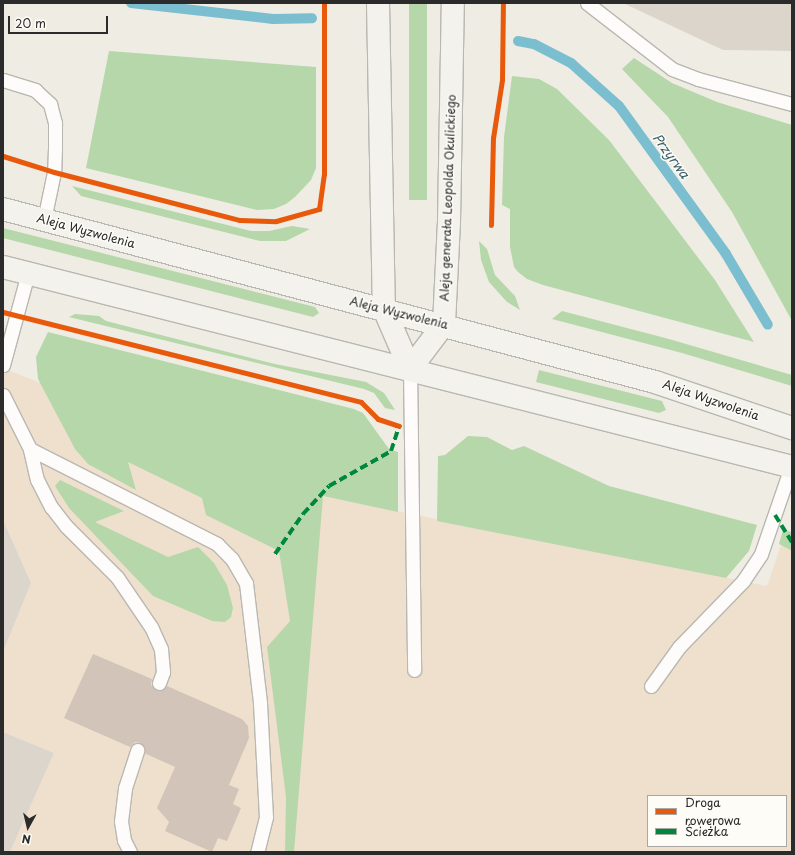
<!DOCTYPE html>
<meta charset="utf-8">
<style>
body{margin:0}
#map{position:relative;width:795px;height:855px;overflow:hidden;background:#efece3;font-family:"Playpen Sans",sans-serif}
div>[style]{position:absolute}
.built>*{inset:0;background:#efe0cd}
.industrial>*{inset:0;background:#dcd5cc}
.green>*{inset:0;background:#b6d7aa;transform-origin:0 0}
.stream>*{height:10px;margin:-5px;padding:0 5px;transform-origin:5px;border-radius:5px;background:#7abed0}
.building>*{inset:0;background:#d2c4b9}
.roads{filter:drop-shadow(1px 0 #b9b7b1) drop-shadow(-1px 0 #b9b7b1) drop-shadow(0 1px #b9b7b1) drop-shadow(0 -1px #b9b7b1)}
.service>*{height:13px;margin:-6.5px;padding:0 6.5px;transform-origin:6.5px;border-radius:6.5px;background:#fdfcfb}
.secondary>*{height:22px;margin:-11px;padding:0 11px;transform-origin:11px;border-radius:11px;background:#f4f2ec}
.quiet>*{height:4px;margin-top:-2px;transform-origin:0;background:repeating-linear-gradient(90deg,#00873e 0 8px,transparent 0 12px)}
.cycleway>*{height:5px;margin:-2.5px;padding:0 2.5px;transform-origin:2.5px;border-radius:2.5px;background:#e8590c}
span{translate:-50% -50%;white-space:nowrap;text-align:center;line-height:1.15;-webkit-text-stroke:3px #fdfcf7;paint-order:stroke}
.street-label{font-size:12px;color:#2b2b2b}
.water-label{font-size:13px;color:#375e6a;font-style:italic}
.frame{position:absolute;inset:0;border:4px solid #2b2b2b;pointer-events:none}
.legend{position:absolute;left:647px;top:795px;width:140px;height:52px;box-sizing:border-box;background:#fdfcf7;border:1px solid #a9a8a5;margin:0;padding:5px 7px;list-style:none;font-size:12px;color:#2b2b2b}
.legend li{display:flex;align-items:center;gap:8px;height:20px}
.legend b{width:20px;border:1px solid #a9a8a5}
.north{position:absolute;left:8px;top:807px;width:40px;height:40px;-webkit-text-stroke:3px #fdfcf7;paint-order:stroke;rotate:188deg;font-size:11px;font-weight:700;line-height:16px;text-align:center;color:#2b2b2b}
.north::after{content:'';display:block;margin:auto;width:14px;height:18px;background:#2b2b2b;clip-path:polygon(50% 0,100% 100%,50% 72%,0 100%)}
.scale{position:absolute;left:8px;top:16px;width:100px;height:18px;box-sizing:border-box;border:2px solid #2b2b2b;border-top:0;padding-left:5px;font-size:12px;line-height:14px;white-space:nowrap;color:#2b2b2b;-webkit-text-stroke:3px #fdfcf7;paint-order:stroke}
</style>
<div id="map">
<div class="built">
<i style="clip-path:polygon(evenodd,3px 368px,323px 496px,767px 586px,781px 545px,792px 551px,792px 852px,10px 852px,54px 753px,3px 732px,3px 652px,31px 583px,3px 520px,3px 368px,648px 796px,786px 796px,786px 846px,648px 846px,648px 796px)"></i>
</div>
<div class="industrial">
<i style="clip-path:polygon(623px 3px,792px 3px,792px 51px,723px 50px)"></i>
<i style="clip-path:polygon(3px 520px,31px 583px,3px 652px)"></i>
<i style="clip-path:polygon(3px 732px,54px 753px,10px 852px,3px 852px)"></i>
</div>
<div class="green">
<i style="left:409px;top:3px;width:18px;height:197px"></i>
<i style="clip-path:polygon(109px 51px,316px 67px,316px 168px,311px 180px,295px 197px,286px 204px,274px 209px,257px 210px,86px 168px)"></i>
<i style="clip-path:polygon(634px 58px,672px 83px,717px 102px,792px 125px,792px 321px,732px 212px,668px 117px,622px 69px)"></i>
<i style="clip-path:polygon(512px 76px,539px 79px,557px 89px,609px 140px,715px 280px,754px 342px,543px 285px,527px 279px,518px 272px,514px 267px,510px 247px,510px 209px,502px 205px,504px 137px)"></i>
<i style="clip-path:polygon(72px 186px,251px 231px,269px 231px,292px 226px,310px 229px,286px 241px,260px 241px,81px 196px)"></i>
<i style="clip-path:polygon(3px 228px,315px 307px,319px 313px,313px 317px,3px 238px)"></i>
<i style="clip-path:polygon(479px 241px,487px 249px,495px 275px,515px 296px,520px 310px,507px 302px,489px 282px,481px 260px)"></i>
<i style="clip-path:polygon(562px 311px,669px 339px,792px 375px,792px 386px,682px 353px,552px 319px)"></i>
<i style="clip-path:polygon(75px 314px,99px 316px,106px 321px,275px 364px,366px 382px,384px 393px,395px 410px,385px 408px,374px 393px,364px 389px,69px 317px)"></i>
<i style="clip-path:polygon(48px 332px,354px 409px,363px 413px,389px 449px,398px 452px,398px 512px,323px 496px,294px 852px,285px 852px,286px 797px,267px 647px,290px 621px,279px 551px,206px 515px,202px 498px,128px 462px,136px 490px,88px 464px,75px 449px,38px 379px,36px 357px)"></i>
<i style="clip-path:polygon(539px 370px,662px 401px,666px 410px,659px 413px,536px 382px)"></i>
<i style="clip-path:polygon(468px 436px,487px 437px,512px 450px,524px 446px,609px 486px,757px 525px,749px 551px,726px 578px,437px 521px,438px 456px,445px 455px)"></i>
<i style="clip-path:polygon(60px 480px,124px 511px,95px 522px,168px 557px,198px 547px,214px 563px,227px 585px,233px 608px,231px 617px,225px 622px,212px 621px,153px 596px,69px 508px,55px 486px)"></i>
<i style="clip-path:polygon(783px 530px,792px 532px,792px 551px,779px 544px)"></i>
</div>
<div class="stream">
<i style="left:131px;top:3px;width:143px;rotate:6.4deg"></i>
<i style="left:273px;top:19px;width:39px;rotate:-1deg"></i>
<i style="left:518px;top:41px;width:16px;rotate:11deg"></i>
<i style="left:534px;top:44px;width:42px;rotate:27.2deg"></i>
<i style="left:571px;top:63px;width:64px;rotate:41.9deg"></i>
<i style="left:619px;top:106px;width:183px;rotate:54.1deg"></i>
<i style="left:726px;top:254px;width:82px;rotate:59.4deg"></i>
</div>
<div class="building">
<i style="clip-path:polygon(93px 654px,152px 679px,151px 685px,156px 690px,161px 691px,167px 686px,242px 719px,248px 726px,249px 738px,229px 785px,239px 789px,233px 804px,241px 808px,227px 841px,218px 838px,212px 852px,165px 831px,169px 822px,157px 808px,175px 767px,144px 753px,145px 748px,140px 743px,135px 742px,130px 747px,64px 718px)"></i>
</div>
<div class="roads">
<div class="service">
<i style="left:587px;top:3px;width:108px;rotate:37.8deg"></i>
<i style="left:672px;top:69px;width:28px;rotate:21deg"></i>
<i style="left:698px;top:79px;width:97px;rotate:14.9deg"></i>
<i style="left:3px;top:80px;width:34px;rotate:17deg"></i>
<i style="left:35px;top:90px;width:21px;rotate:43deg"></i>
<i style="left:50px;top:104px;width:20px;rotate:75deg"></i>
<i style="left:55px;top:123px;width:25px;rotate:90deg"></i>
<i style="left:55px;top:148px;width:24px;rotate:92deg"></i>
<i style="left:54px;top:172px;width:49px;rotate:101.8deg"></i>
<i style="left:3px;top:365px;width:95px;rotate:-74.8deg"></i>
<i style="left:410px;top:369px;width:301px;rotate:89.2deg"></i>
<i style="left:3px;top:395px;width:60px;rotate:63.4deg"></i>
<i style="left:159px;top:683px;width:12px;rotate:-70deg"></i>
<i style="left:163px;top:672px;width:23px;rotate:-95deg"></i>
<i style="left:161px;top:649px;width:24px;rotate:-114deg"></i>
<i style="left:151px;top:627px;width:60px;rotate:-124.2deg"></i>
<i style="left:117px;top:577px;width:72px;rotate:-135deg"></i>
<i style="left:66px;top:526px;width:24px;rotate:-128deg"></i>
<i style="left:51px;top:507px;width:30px;rotate:-117deg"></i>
<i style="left:37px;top:480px;width:32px;rotate:-103deg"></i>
<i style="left:30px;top:449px;width:210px;rotate:26.9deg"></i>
<i style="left:217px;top:544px;width:21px;rotate:45deg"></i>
<i style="left:232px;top:559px;width:28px;rotate:60deg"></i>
<i style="left:246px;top:583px;width:121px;rotate:83.3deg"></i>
<i style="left:260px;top:703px;width:114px;rotate:87deg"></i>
<i style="left:266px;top:817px;width:36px;rotate:104deg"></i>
<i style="left:651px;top:686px;width:48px;rotate:-54.3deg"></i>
<i style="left:679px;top:647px;width:92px;rotate:-45.9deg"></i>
<i style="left:743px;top:581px;width:32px;rotate:-56deg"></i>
<i style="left:761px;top:554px;width:92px;rotate:-71deg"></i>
<i style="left:130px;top:852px;width:13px;rotate:-117deg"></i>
<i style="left:124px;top:840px;width:19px;rotate:-99deg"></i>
<i style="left:121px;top:821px;width:33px;rotate:-83deg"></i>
<i style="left:125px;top:788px;width:40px;rotate:-72deg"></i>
</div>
<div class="secondary">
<i style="left:378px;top:3px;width:306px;rotate:88.9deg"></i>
<i style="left:384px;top:309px;width:65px;rotate:66.6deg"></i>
<i style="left:3px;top:209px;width:675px;rotate:14.86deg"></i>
<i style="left:655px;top:382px;width:145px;rotate:18.6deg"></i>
<i style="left:3px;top:267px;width:814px;rotate:14.22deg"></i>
<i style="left:410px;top:369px;width:56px;rotate:-52.9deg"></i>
<i style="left:444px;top:324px;width:102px;rotate:-87.2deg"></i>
<i style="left:449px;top:222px;width:219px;rotate:-89deg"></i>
</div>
</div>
<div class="quiet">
<i style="left:775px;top:515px;width:32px;rotate:58deg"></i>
<i style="left:275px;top:554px;width:49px;rotate:-55deg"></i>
<i style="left:303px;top:514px;width:38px;rotate:-47deg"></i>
<i style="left:329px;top:486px;width:71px;rotate:-29.4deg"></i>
<i style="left:391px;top:451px;width:26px;rotate:-72deg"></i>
<i style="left:399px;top:426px;width:4px;rotate:180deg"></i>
</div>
<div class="cycleway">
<i style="left:3px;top:156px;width:53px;rotate:17.4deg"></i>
<i style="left:54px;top:172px;width:192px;rotate:14.5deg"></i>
<i style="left:240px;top:220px;width:36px;rotate:2deg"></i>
<i style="left:276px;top:221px;width:45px;rotate:-15.6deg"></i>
<i style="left:319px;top:209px;width:35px;rotate:-82deg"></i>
<i style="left:324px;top:174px;width:171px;rotate:-90deg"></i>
<i style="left:491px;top:225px;width:87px;rotate:-88.7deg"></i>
<i style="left:493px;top:138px;width:59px;rotate:-81.2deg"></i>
<i style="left:502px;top:80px;width:77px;rotate:-89.3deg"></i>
<i style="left:3px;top:312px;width:369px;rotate:14.1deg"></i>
<i style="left:361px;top:402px;width:24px;rotate:45deg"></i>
<i style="left:378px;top:419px;width:22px;rotate:18deg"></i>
</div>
<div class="street-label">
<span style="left:448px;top:198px;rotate:-88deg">Aleja generała Leopolda Okulickiego</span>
<span style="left:86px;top:231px;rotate:15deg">Aleja Wyzwolenia</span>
<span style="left:399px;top:313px;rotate:14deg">Aleja Wyzwolenia</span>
<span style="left:711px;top:400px;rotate:19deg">Aleja Wyzwolenia</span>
</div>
<div class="water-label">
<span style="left:671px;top:156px;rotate:54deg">Przyrwa</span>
</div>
<div class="frame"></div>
<ul class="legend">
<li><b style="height:5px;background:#e8590c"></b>Droga rowerowa</li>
<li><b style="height:5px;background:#00873e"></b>Ścieżka</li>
</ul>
<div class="north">N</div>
<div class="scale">20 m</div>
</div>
